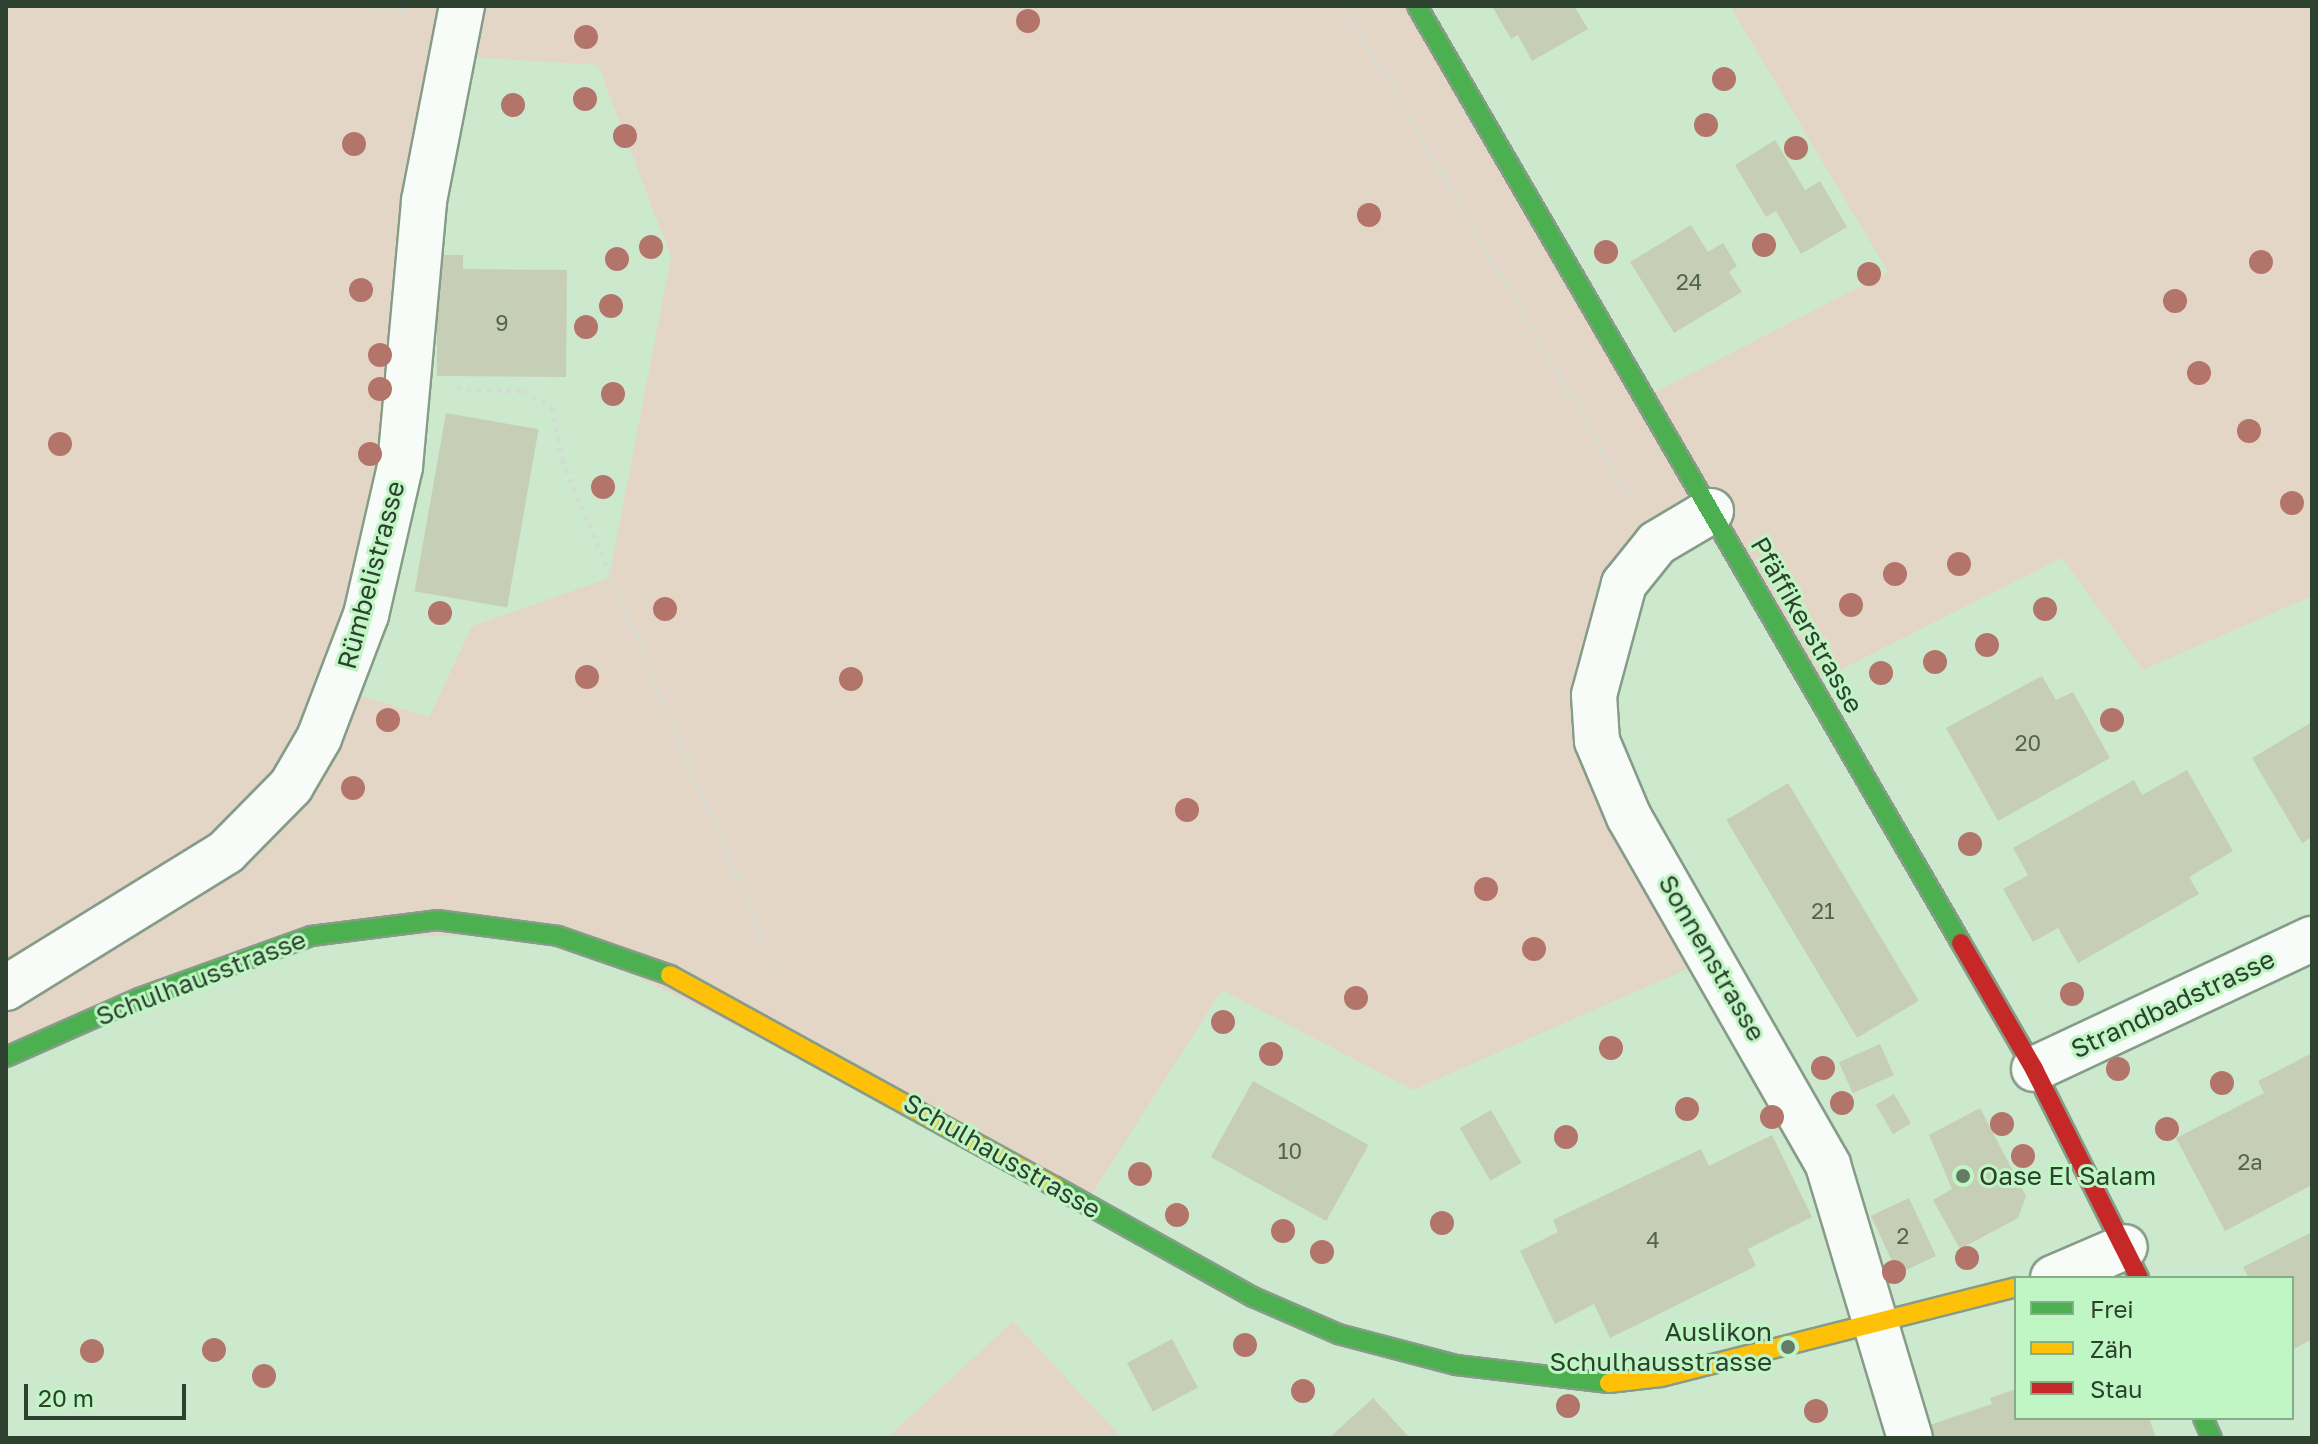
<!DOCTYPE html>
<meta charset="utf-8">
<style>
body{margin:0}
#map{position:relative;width:2318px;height:1444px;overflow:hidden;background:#cce9ce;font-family:"Golos Text",sans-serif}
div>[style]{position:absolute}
.green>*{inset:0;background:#e4d6c6}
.building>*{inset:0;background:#c6ceb6;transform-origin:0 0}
.path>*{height:5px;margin-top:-2.5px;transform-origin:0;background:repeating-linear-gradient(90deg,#d3dcd4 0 4px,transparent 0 10px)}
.roads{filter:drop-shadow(2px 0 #869c88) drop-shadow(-2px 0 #869c88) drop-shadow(0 2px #869c88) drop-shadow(0 -2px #869c88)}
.street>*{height:44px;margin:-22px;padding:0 22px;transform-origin:22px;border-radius:22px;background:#f7fcf8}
.fast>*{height:18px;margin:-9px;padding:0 9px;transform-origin:9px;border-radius:9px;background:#4caf50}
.slow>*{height:18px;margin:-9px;padding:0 9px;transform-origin:9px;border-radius:9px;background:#ffc107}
.jam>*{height:18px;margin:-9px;padding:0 9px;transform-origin:9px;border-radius:9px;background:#c62828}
.trees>*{width:24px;height:24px;margin:-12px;border-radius:50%;background:#b3756a}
.dots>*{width:22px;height:22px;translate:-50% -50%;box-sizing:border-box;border:4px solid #c0f5c4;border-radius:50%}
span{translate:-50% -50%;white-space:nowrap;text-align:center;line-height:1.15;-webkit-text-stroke:6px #c0f5c4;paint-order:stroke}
.number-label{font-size:22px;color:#526450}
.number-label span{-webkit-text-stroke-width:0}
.street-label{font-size:26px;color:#2c412e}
.poi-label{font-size:26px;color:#2c412e}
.left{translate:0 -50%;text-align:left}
.right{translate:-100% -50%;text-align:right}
.frame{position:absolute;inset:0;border:8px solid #2c412e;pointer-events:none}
.legend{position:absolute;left:2014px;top:1276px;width:280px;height:144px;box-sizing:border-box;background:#c0f5c4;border:2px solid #85ad88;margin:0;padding:10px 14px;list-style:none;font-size:24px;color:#2c412e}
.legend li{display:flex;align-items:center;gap:16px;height:40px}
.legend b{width:40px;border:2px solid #85ad88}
.scale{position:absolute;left:24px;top:1384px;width:162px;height:36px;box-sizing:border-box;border:4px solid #2c412e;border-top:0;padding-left:10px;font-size:24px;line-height:28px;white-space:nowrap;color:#2c412e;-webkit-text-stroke:6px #c0f5c4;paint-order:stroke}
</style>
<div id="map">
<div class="green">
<i style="clip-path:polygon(evenodd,6px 6px,1417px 6px,1644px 398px,1888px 272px,1730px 6px,2312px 6px,2312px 596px,2143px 670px,2062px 558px,1812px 684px,1711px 511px,1657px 543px,1594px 695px,1712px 958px,1413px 1090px,1222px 990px,1086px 1203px,558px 936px,311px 936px,6px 1057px,6px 6px,451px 56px,598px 65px,671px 257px,609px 578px,472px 626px,429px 717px,340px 689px,451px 56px)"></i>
<i style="clip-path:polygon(1013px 1321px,1122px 1438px,887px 1438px)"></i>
</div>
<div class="building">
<i style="clip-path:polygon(1492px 6px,1574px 6px,1588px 29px,1532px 61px,1518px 35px,1511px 39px)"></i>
<i style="clip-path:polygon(1775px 140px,1805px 190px,1820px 181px,1847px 227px,1801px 254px,1776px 211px,1766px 217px,1735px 165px)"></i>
<i style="clip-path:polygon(1691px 225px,1708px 252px,1723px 243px,1737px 266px,1729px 272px,1742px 292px,1674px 333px,1630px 262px)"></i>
<i style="clip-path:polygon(437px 255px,463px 255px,463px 269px,567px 270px,566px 377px,437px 376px)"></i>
<i style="left:446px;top:413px;width:94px;height:181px;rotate:10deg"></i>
<i style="clip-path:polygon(2042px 676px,2056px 700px,2073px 692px,2110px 758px,1998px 821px,1946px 728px)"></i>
<i style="clip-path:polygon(2312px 722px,2312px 837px,2302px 843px,2252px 758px)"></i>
<i style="clip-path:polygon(2187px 770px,2233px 851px,2189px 877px,2199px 894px,2078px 963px,2058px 928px,2033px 942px,2003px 889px,2028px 875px,2013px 848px,2134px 780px,2142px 795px)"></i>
<i style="left:1788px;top:783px;width:254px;height:72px;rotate:59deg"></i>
<i style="left:1880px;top:1044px;width:34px;height:45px;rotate:66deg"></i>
<i style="clip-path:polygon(2312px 1053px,2312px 1185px,2225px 1231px,2176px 1138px,2264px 1093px,2258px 1081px)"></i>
<i style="left:1253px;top:1081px;width:132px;height:87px;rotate:29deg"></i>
<i style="left:1894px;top:1094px;width:34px;height:21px;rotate:60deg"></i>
<i style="clip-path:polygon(1980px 1108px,2026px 1196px,2018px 1218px,1960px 1249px,1933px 1200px,1952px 1189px,1929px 1135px)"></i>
<i style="left:1491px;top:1110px;width:61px;height:36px;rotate:60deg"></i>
<i style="clip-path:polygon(1772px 1135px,1812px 1217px,1748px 1249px,1756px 1266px,1610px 1338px,1594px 1304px,1555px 1324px,1520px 1251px,1558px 1232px,1553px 1220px,1701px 1149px,1709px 1166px)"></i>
<i style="left:1909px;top:1198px;width:64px;height:42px;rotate:65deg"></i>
<i style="clip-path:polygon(2312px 1232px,2312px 1339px,2292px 1350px,2292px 1278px,2249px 1278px,2243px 1267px)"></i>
<i style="left:1172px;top:1339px;width:55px;height:51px;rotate:62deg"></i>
<i style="clip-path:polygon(2016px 1389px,2016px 1418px,2149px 1418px,2156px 1438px,1935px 1438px,1930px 1425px,1992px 1404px,1990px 1398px)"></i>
<i style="clip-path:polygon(1373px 1398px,1410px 1438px,1329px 1438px)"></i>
</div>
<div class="path">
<i style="left:369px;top:6px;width:41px;rotate:7deg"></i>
<i style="left:1344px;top:6px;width:570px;rotate:59.79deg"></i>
<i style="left:457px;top:388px;width:67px;rotate:2.6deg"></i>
<i style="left:524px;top:391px;width:33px;rotate:31deg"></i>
<i style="left:552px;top:408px;width:53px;rotate:79.1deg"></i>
<i style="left:562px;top:460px;width:557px;rotate:67.3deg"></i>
</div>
<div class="roads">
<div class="street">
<i style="left:1711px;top:511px;width:63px;rotate:149.3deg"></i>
<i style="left:1657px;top:543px;width:53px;rotate:128.8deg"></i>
<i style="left:1624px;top:584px;width:115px;rotate:105.1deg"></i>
<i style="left:1594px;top:695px;width:46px;rotate:86.3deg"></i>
<i style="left:1597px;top:741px;width:82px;rotate:67.2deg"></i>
<i style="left:1629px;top:817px;width:401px;rotate:60.2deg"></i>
<i style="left:1828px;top:1165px;width:285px;rotate:73.3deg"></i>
<i style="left:6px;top:988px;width:259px;rotate:-31.7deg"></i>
<i style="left:226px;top:852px;width:93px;rotate:-45.4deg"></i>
<i style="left:291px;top:786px;width:56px;rotate:-59.7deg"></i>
<i style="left:319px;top:738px;width:132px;rotate:-69.1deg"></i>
<i style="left:366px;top:615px;width:153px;rotate:-77.1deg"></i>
<i style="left:400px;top:466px;width:266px;rotate:-84.8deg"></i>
<i style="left:424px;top:201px;width:199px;rotate:-79deg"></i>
<i style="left:2034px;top:1069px;width:307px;rotate:-25.1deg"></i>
<i style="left:2053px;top:1278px;width:78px;rotate:-23.3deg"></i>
</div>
<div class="fast">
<i style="left:1417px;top:6px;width:1083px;rotate:59.86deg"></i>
<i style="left:6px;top:1057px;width:145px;rotate:-23.9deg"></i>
<i style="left:139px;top:998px;width:183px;rotate:-19.8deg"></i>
<i style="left:311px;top:936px;width:127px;rotate:-7.2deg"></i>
<i style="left:437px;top:920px;width:122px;rotate:7.5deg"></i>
<i style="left:558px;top:936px;width:119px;rotate:19.2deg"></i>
<i style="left:1056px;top:1187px;width:226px;rotate:29.2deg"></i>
<i style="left:1253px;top:1297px;width:93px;rotate:23.5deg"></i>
<i style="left:1338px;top:1334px;width:122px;rotate:14.7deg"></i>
<i style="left:1456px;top:1365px;width:154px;rotate:6.7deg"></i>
<i style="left:2203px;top:1418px;width:22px;rotate:66deg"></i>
</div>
<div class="slow">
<i style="left:670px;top:975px;width:440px;rotate:28.8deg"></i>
<i style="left:1609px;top:1383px;width:52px;rotate:-6.6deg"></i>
<i style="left:1661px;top:1377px;width:366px;rotate:-14.2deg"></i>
</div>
<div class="jam">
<i style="left:1961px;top:943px;width:146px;rotate:59.9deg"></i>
<i style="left:2034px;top:1069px;width:234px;rotate:63.3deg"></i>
</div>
</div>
<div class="trees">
<i style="left:1028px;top:21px"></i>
<i style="left:586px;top:37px"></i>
<i style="left:1724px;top:79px"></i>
<i style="left:585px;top:99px"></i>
<i style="left:513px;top:105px"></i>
<i style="left:1706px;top:125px"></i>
<i style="left:625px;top:136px"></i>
<i style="left:354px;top:144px"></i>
<i style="left:1796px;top:148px"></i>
<i style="left:1369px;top:215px"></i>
<i style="left:1764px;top:245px"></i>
<i style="left:651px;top:247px"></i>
<i style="left:1606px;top:252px"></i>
<i style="left:617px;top:259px"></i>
<i style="left:2261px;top:262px"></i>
<i style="left:1869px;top:274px"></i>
<i style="left:361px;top:290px"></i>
<i style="left:2175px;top:301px"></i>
<i style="left:611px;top:306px"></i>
<i style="left:586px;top:327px"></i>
<i style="left:380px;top:355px"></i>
<i style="left:2199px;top:373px"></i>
<i style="left:380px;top:389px"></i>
<i style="left:613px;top:394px"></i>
<i style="left:2249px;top:431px"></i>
<i style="left:60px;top:444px"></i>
<i style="left:370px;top:454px"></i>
<i style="left:603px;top:487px"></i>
<i style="left:2292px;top:503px"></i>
<i style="left:1959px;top:564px"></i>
<i style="left:1895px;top:574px"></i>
<i style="left:1851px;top:605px"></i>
<i style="left:665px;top:609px"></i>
<i style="left:2045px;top:609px"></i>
<i style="left:440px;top:613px"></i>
<i style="left:1987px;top:645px"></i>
<i style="left:1935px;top:662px"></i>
<i style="left:1881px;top:673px"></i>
<i style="left:587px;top:677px"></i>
<i style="left:851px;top:679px"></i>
<i style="left:388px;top:720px"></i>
<i style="left:2112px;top:720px"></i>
<i style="left:353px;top:788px"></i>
<i style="left:1187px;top:810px"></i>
<i style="left:1970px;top:844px"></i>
<i style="left:1486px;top:889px"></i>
<i style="left:1534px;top:949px"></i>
<i style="left:2072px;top:994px"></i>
<i style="left:1356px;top:998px"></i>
<i style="left:1223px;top:1022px"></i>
<i style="left:1611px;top:1048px"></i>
<i style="left:1271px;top:1054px"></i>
<i style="left:1823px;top:1068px"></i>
<i style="left:2118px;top:1069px"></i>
<i style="left:2222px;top:1083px"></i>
<i style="left:1842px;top:1103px"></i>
<i style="left:1687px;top:1109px"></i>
<i style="left:1772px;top:1117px"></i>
<i style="left:2002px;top:1124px"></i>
<i style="left:2167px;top:1129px"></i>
<i style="left:1566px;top:1137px"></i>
<i style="left:2023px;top:1156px"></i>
<i style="left:1140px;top:1174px"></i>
<i style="left:1177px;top:1215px"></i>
<i style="left:1442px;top:1223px"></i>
<i style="left:1283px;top:1231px"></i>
<i style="left:1322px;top:1252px"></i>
<i style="left:1967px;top:1258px"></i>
<i style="left:1894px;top:1272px"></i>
<i style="left:1245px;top:1345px"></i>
<i style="left:214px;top:1350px"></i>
<i style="left:92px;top:1351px"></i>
<i style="left:264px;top:1376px"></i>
<i style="left:1303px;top:1391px"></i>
<i style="left:1568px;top:1406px"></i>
<i style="left:1816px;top:1411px"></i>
</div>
<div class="dots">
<i style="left:1963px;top:1176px;background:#647c66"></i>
<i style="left:1788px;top:1347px;background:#647c66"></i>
</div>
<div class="number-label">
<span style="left:1689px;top:282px">24</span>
<span style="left:502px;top:323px">9</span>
<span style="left:2028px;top:743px">20</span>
<span style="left:1823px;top:911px">21</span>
<span style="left:1290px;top:1151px">10</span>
<span style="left:2250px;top:1162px">2a</span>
<span style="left:1903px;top:1236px">2</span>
<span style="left:1653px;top:1240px">4</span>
</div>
<div class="street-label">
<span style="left:371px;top:575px;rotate:-75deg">Rümbelistrasse</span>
<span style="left:1807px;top:625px;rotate:60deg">Pfäffikerstrasse</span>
<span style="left:1712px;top:958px;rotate:60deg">Sonnenstrasse</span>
<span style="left:201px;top:978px;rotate:-21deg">Schulhausstrasse</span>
<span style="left:2173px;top:1004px;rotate:-25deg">Strandbadstrasse</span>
<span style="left:1002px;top:1156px;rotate:30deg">Schulhausstrasse</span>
</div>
<div class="poi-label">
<span class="left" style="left:1979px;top:1176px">Oase El Salam</span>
<span class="right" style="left:1772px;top:1347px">Auslikon<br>Schulhausstrasse</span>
</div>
<div class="frame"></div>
<ul class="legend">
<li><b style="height:10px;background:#4caf50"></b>Frei</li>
<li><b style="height:10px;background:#ffc107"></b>Zäh</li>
<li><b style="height:10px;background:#c62828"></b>Stau</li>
</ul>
<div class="scale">20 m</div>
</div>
